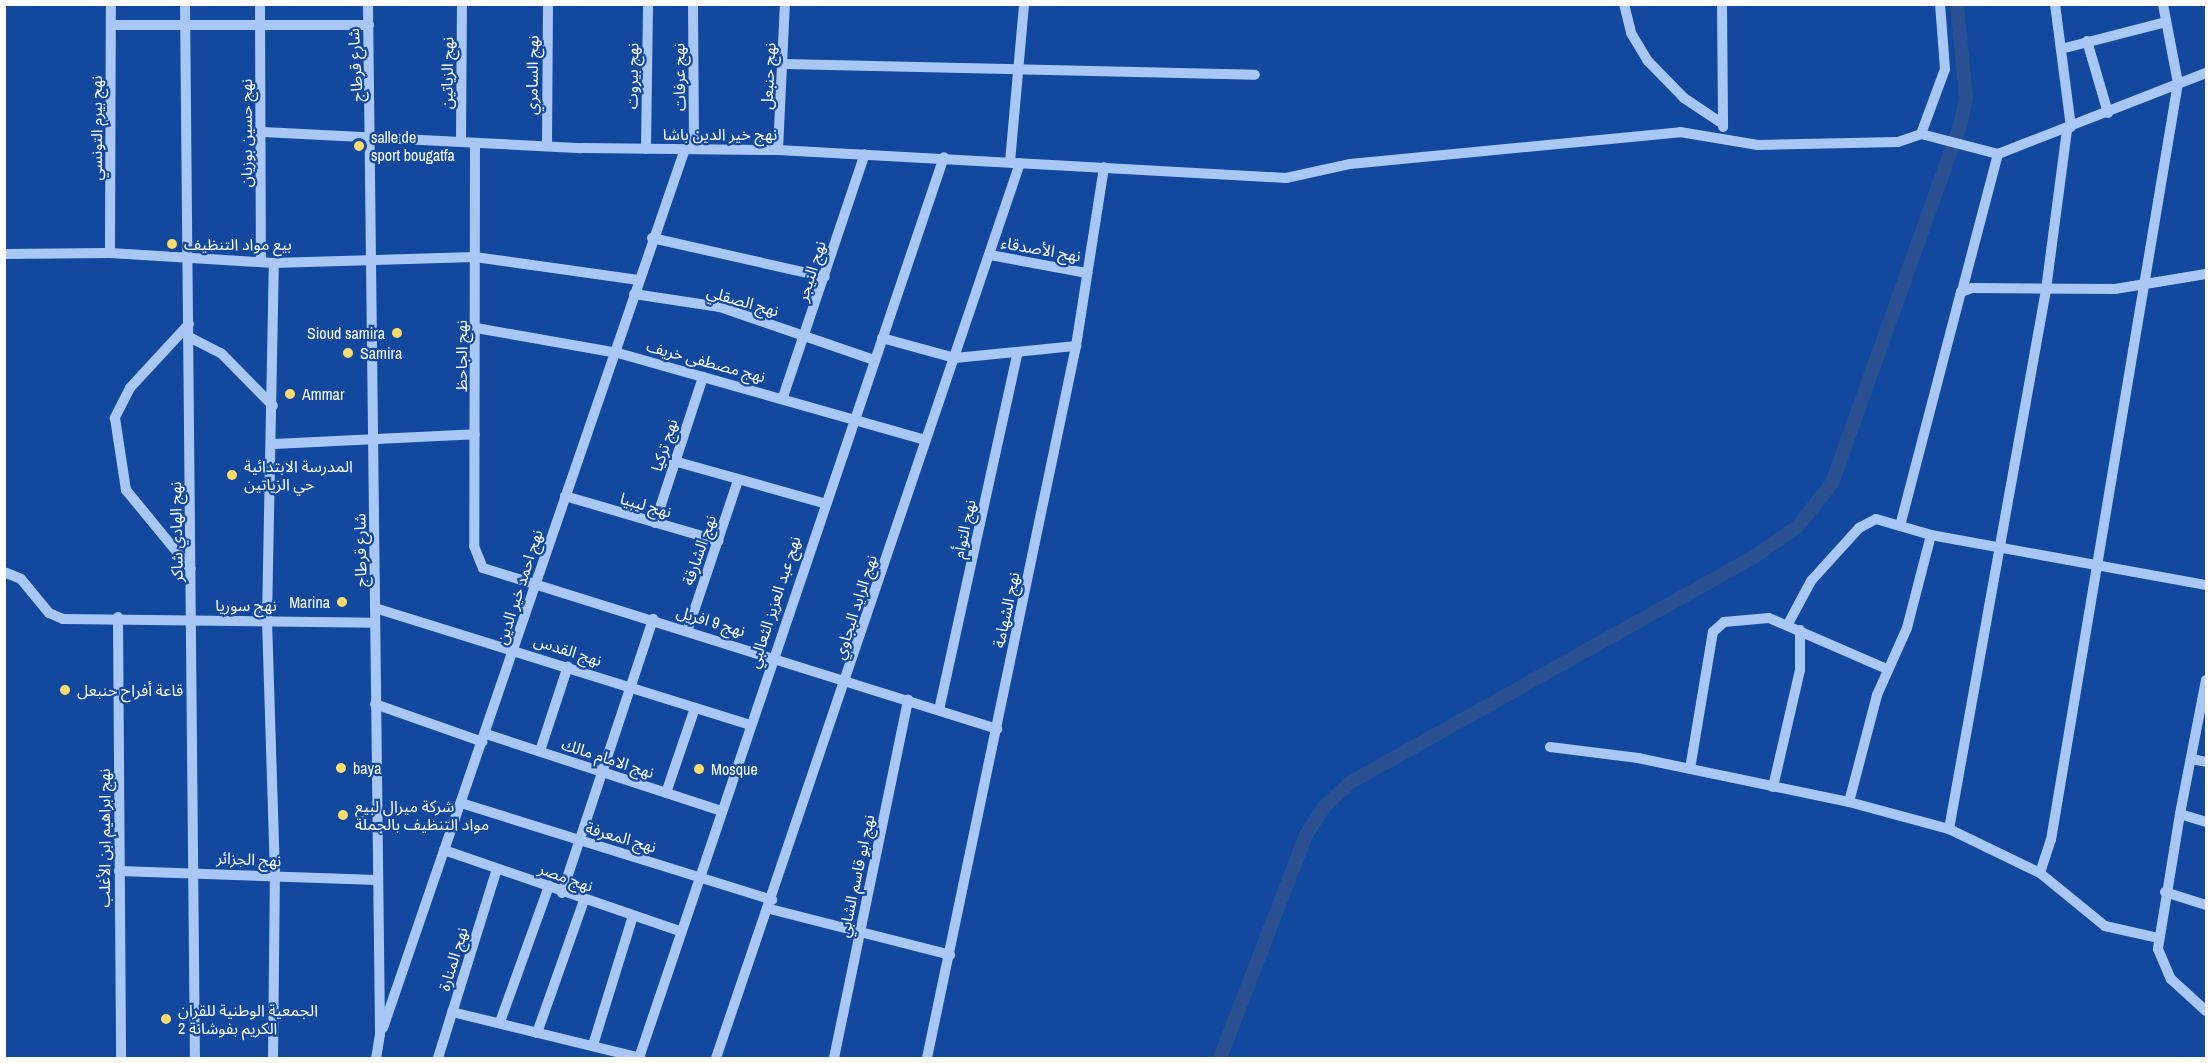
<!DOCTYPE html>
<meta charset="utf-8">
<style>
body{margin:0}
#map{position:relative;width:2211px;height:1063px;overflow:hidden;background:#12499e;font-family:"Archivo Narrow","Noto Sans Arabic",sans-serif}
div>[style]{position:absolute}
.canal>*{height:14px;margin:-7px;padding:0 7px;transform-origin:7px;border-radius:7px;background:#2a5191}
.minor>*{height:10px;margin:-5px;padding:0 5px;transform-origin:5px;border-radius:5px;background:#a9c7f4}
.dots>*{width:16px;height:16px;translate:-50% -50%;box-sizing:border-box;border:3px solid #12499e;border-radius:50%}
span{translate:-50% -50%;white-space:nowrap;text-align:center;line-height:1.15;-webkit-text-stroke:4.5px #12499e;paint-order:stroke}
.street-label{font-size:16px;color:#fff}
.poi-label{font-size:16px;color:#fff}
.left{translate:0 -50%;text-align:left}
.right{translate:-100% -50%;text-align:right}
.frame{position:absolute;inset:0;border:6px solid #fff;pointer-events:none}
</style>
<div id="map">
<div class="canal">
<i style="left:1220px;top:1058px;width:239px;rotate:-68.9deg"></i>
<i style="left:1306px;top:835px;width:35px;rotate:-57deg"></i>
<i style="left:1325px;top:806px;width:35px;rotate:-43deg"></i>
<i style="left:1351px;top:782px;width:462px;rotate:-29.2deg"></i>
<i style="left:1754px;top:557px;width:54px;rotate:-35.2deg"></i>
<i style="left:1798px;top:526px;width:55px;rotate:-51.7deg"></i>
<i style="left:1832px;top:483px;width:379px;rotate:-70.3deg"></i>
<i style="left:1960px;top:126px;width:29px;rotate:-78deg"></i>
<i style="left:1966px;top:98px;width:94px;rotate:-95.5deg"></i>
</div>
<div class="minor">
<i style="left:185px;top:4px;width:1054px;rotate:89.46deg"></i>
<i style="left:260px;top:4px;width:257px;rotate:89.8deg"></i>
<i style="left:368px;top:4px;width:1030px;rotate:89.33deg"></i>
<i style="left:380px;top:1034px;width:24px;rotate:99deg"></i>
<i style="left:693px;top:4px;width:145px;rotate:89.6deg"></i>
<i style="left:1624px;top:4px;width:30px;rotate:76deg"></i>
<i style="left:1631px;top:33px;width:33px;rotate:59deg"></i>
<i style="left:1648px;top:61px;width:52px;rotate:45.8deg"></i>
<i style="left:1684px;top:98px;width:47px;rotate:33.7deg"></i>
<i style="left:1722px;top:4px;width:123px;rotate:89.5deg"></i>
<i style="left:2055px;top:4px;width:124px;rotate:82.6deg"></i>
<i style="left:112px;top:25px;width:257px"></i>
<i style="left:2087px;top:41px;width:75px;rotate:73.7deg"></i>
<i style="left:2061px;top:49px;width:108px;rotate:-14.4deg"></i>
<i style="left:785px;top:64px;width:470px;rotate:1.3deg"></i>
<i style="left:2067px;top:130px;width:161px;rotate:97.5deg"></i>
<i style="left:2046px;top:290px;width:548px;rotate:100.2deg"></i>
<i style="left:1949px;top:829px;width:101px;rotate:25.8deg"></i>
<i style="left:2040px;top:873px;width:35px;rotate:-72deg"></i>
<i style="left:2051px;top:840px;width:768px;rotate:-80.48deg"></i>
<i style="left:2178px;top:83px;width:80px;rotate:-100.8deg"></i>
<i style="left:263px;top:132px;width:319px;rotate:2.9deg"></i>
<i style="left:582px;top:148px;width:196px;rotate:0.6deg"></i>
<i style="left:778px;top:150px;width:509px;rotate:3.15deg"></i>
<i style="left:1286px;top:178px;width:66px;rotate:-12.3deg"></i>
<i style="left:1350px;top:164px;width:332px;rotate:-5.5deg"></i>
<i style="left:1680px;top:132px;width:79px;rotate:9.5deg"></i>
<i style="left:1758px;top:145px;width:140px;rotate:-1.2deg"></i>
<i style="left:1898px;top:142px;width:24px;rotate:-19deg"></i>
<i style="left:1921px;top:134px;width:80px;rotate:14.6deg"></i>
<i style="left:1998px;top:154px;width:223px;rotate:-21.3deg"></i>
<i style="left:1921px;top:134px;width:69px;rotate:-69.7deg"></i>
<i style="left:1945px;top:69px;width:65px;rotate:-94.4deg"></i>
<i style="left:461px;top:141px;width:137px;rotate:-89.6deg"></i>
<i style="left:475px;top:143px;width:403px;rotate:90.1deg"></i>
<i style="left:474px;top:546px;width:24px;rotate:68deg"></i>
<i style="left:483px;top:568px;width:539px;rotate:17.39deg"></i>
<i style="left:547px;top:146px;width:142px;rotate:-89.6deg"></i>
<i style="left:646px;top:149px;width:145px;rotate:-89.2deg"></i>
<i style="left:778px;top:150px;width:146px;rotate:-87.3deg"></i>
<i style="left:1010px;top:162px;width:159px;rotate:-84.9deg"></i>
<i style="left:652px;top:238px;width:177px;rotate:12.7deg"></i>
<i style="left:110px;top:253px;width:249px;rotate:-89.8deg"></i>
<i style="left:4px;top:254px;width:106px;rotate:-0.5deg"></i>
<i style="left:110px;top:253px;width:164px;rotate:3.5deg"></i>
<i style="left:274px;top:263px;width:201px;rotate:-1.7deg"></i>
<i style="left:475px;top:257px;width:165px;rotate:8deg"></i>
<i style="left:990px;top:255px;width:99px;rotate:10.5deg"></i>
<i style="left:1962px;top:291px;width:142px;rotate:-75.3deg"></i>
<i style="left:634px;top:294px;width:87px;rotate:8.6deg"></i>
<i style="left:720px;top:307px;width:163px;rotate:19deg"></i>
<i style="left:189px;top:324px;width:87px;rotate:132.7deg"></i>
<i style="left:130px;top:388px;width:34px;rotate:117deg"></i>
<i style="left:115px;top:418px;width:73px;rotate:81.3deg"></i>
<i style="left:126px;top:490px;width:102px;rotate:50.6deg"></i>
<i style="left:476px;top:328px;width:144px;rotate:10deg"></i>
<i style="left:618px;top:353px;width:319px;rotate:15.8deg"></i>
<i style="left:189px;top:337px;width:36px;rotate:27deg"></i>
<i style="left:221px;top:353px;width:74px;rotate:45.5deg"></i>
<i style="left:882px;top:338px;width:76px;rotate:15.3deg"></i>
<i style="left:955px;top:358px;width:122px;rotate:-5.7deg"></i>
<i style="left:783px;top:397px;width:256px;rotate:-71.4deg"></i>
<i style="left:274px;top:444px;width:201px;rotate:-2.8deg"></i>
<i style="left:674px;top:461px;width:155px;rotate:15.7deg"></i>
<i style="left:565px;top:496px;width:160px;rotate:16.3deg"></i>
<i style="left:655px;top:523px;width:154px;rotate:-71.8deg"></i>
<i style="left:1900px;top:526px;width:242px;rotate:-75.4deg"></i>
<i style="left:1961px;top:292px;width:12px;rotate:-20deg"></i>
<i style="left:1972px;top:288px;width:143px;rotate:0.4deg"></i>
<i style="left:2115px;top:289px;width:92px;rotate:-9.4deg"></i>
<i style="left:4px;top:572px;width:18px;rotate:22deg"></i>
<i style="left:21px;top:579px;width:44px;rotate:50.5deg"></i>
<i style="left:49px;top:613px;width:15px;rotate:23deg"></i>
<i style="left:63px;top:619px;width:311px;rotate:0.7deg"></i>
<i style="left:375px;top:608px;width:394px;rotate:17.3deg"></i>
<i style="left:118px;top:617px;width:441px;rotate:89.6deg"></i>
<i style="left:1788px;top:624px;width:49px;rotate:-61.9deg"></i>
<i style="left:1811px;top:581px;width:72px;rotate:-47.8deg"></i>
<i style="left:1859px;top:528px;width:19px;rotate:-28deg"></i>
<i style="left:1876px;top:519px;width:57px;rotate:16.2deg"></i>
<i style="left:1931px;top:535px;width:280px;rotate:10.3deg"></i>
<i style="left:688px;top:629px;width:157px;rotate:-71.4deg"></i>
<i style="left:2206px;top:680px;width:136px;rotate:101deg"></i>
<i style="left:2180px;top:814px;width:27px;rotate:17deg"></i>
<i style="left:375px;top:704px;width:114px;rotate:19.4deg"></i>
<i style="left:939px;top:710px;width:364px;rotate:-77.6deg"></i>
<i style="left:486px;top:734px;width:247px;rotate:18.1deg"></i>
<i style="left:1550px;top:747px;width:89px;rotate:7.1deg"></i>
<i style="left:1638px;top:758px;width:216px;rotate:11.8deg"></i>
<i style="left:1849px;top:802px;width:104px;rotate:15.1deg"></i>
<i style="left:540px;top:751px;width:89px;rotate:-71.8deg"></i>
<i style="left:2192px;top:759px;width:14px;rotate:12deg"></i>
<i style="left:1690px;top:769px;width:139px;rotate:-80.5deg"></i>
<i style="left:1713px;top:632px;width:15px;rotate:-42deg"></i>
<i style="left:1724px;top:622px;width:45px;rotate:-5.1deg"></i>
<i style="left:1769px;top:618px;width:129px;rotate:23.4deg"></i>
<i style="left:1773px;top:787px;width:120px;rotate:-77deg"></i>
<i style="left:1800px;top:670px;width:40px;rotate:-90deg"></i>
<i style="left:666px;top:793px;width:90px;rotate:-71.2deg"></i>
<i style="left:1849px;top:802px;width:111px;rotate:-75.3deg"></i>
<i style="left:1877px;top:695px;width:73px;rotate:-65.9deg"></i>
<i style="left:1907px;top:628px;width:96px;rotate:-75.5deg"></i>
<i style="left:461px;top:803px;width:326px;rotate:17.3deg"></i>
<i style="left:2180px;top:814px;width:137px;rotate:99.3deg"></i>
<i style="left:2158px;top:949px;width:33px;rotate:67deg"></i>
<i style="left:2171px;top:979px;width:47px;rotate:42.4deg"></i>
<i style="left:444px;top:850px;width:249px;rotate:19deg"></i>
<i style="left:119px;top:871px;width:258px;rotate:2deg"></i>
<i style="left:2040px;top:873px;width:84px;rotate:39.2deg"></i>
<i style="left:2105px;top:926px;width:54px;rotate:12.8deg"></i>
<i style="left:2165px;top:892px;width:43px;rotate:17.6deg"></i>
<i style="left:562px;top:893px;width:289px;rotate:-71.6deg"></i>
<i style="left:770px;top:909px;width:186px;rotate:14.3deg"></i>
<i style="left:452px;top:1012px;width:194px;rotate:13.7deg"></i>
<i style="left:500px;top:1022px;width:145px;rotate:-70.2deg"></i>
<i style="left:383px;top:1028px;width:929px;rotate:-71.04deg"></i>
<i style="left:537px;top:1033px;width:141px;rotate:-70.5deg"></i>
<i style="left:593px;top:1045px;width:135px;rotate:-72.8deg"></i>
<i style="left:273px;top:1058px;width:183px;rotate:-89.4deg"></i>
<i style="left:275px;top:875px;width:256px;rotate:-91.8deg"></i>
<i style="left:267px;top:619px;width:356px;rotate:-88.9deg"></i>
<i style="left:438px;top:1058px;width:198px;rotate:-72.7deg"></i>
<i style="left:639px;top:1058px;width:951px;rotate:-71.3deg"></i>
<i style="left:716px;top:1058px;width:945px;rotate:-71.24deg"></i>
<i style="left:834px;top:1058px;width:366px;rotate:-78.3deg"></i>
<i style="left:927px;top:1058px;width:727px;rotate:-78.18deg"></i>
<i style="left:1076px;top:346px;width:181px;rotate:-81.1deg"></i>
</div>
<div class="dots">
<i style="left:359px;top:146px;background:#ffdb6c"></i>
<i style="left:172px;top:244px;background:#ffdb6c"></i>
<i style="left:397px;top:333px;background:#ffdb6c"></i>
<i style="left:348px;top:353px;background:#ffdb6c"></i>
<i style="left:290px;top:394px;background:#ffdb6c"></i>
<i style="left:232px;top:475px;background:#ffdb6c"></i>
<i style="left:342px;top:602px;background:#ffdb6c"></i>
<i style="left:65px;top:690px;background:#ffdb6c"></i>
<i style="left:341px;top:768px;background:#ffdb6c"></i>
<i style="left:699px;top:769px;background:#ffdb6c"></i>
<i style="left:343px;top:815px;background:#ffdb6c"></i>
<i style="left:166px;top:1019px;background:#ffdb6c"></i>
</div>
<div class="street-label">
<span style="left:355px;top:65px;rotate:-93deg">شارع قرطاج</span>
<span style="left:447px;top:73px;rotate:-89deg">نهج الزياتين</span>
<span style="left:532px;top:75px;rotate:-89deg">نهج السامري</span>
<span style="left:632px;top:76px;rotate:-89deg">نهج بيروت</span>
<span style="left:768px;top:76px;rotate:-87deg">نهج حنبعل</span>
<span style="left:679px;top:77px;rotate:-91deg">نهج عرفات</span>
<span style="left:96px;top:128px;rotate:-90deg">نهج بيرم التونسي</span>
<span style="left:246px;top:133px;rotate:-90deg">نهج حسين بوزيان</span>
<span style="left:720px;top:134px">نهج خير الدين باشا</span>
<span style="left:1041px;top:249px;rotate:10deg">نهج الأصدقاء</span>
<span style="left:811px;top:271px;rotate:-72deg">نهج النيجر</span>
<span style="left:743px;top:301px;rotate:16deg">نهج الصقلي</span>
<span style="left:461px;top:356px;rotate:-90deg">نهج الجاحظ</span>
<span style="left:706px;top:361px;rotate:15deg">نهج مصطفى خريف</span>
<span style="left:664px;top:445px;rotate:-72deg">نهج تركيا</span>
<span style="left:646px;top:505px;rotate:16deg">نهج ليبيا</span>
<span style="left:964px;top:529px;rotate:-78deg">نهج التوأم</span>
<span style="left:176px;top:532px;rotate:-91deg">نهج الهادي شاكر</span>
<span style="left:360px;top:550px;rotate:-91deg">شارع قرطاج</span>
<span style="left:699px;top:550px;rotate:-71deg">نهج الشارقة</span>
<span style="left:519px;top:587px;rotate:-72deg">نهج احمد خير الدين</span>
<span style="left:774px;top:602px;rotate:-72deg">نهج عبد العزيز الثعالبي</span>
<span style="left:246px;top:605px">نهج سوريا</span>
<span style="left:855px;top:607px;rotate:-72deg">نهج الرايد البجاوي</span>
<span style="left:1006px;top:610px;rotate:-78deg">نهج الشهامة</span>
<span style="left:711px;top:621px;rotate:17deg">نهج 9 افريل</span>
<span style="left:568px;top:650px;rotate:18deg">نهج القدس</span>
<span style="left:608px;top:758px;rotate:18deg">نهج الامام مالك</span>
<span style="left:621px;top:837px;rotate:16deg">نهج المعرفة</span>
<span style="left:104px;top:838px;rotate:-90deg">نهج ابراهيم ابن الأغلب</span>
<span style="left:249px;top:859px;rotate:3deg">نهج الجزائر</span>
<span style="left:856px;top:876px;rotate:-78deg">نهج ابو قاسم الشابي</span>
<span style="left:566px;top:877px;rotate:20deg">نهج مصر</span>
<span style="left:453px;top:959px;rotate:-73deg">نهج المنارة</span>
</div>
<div class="poi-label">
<span class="left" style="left:371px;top:146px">salle de<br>sport bougatfa</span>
<span class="left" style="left:184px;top:244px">بيع مواد التنظيف</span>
<span class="right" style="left:385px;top:333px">Sioud samira</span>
<span class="left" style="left:360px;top:353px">Samira</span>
<span class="left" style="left:302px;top:394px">Ammar</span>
<span class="left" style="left:244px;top:475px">المدرسة الابتدائية<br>حي الزياتين</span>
<span class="right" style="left:330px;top:602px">Marina</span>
<span class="left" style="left:77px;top:690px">قاعة أفراح حنبعل</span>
<span class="left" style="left:353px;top:768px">baya</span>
<span class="left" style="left:711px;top:769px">Mosque</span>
<span class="left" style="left:355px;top:815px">شركة ميرال لبيع<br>مواد التنظيف بالجملة</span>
<span class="left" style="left:178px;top:1019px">الجمعية الوطنية للقران<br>الكريم بفوشانة 2</span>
</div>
<div class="frame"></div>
</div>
